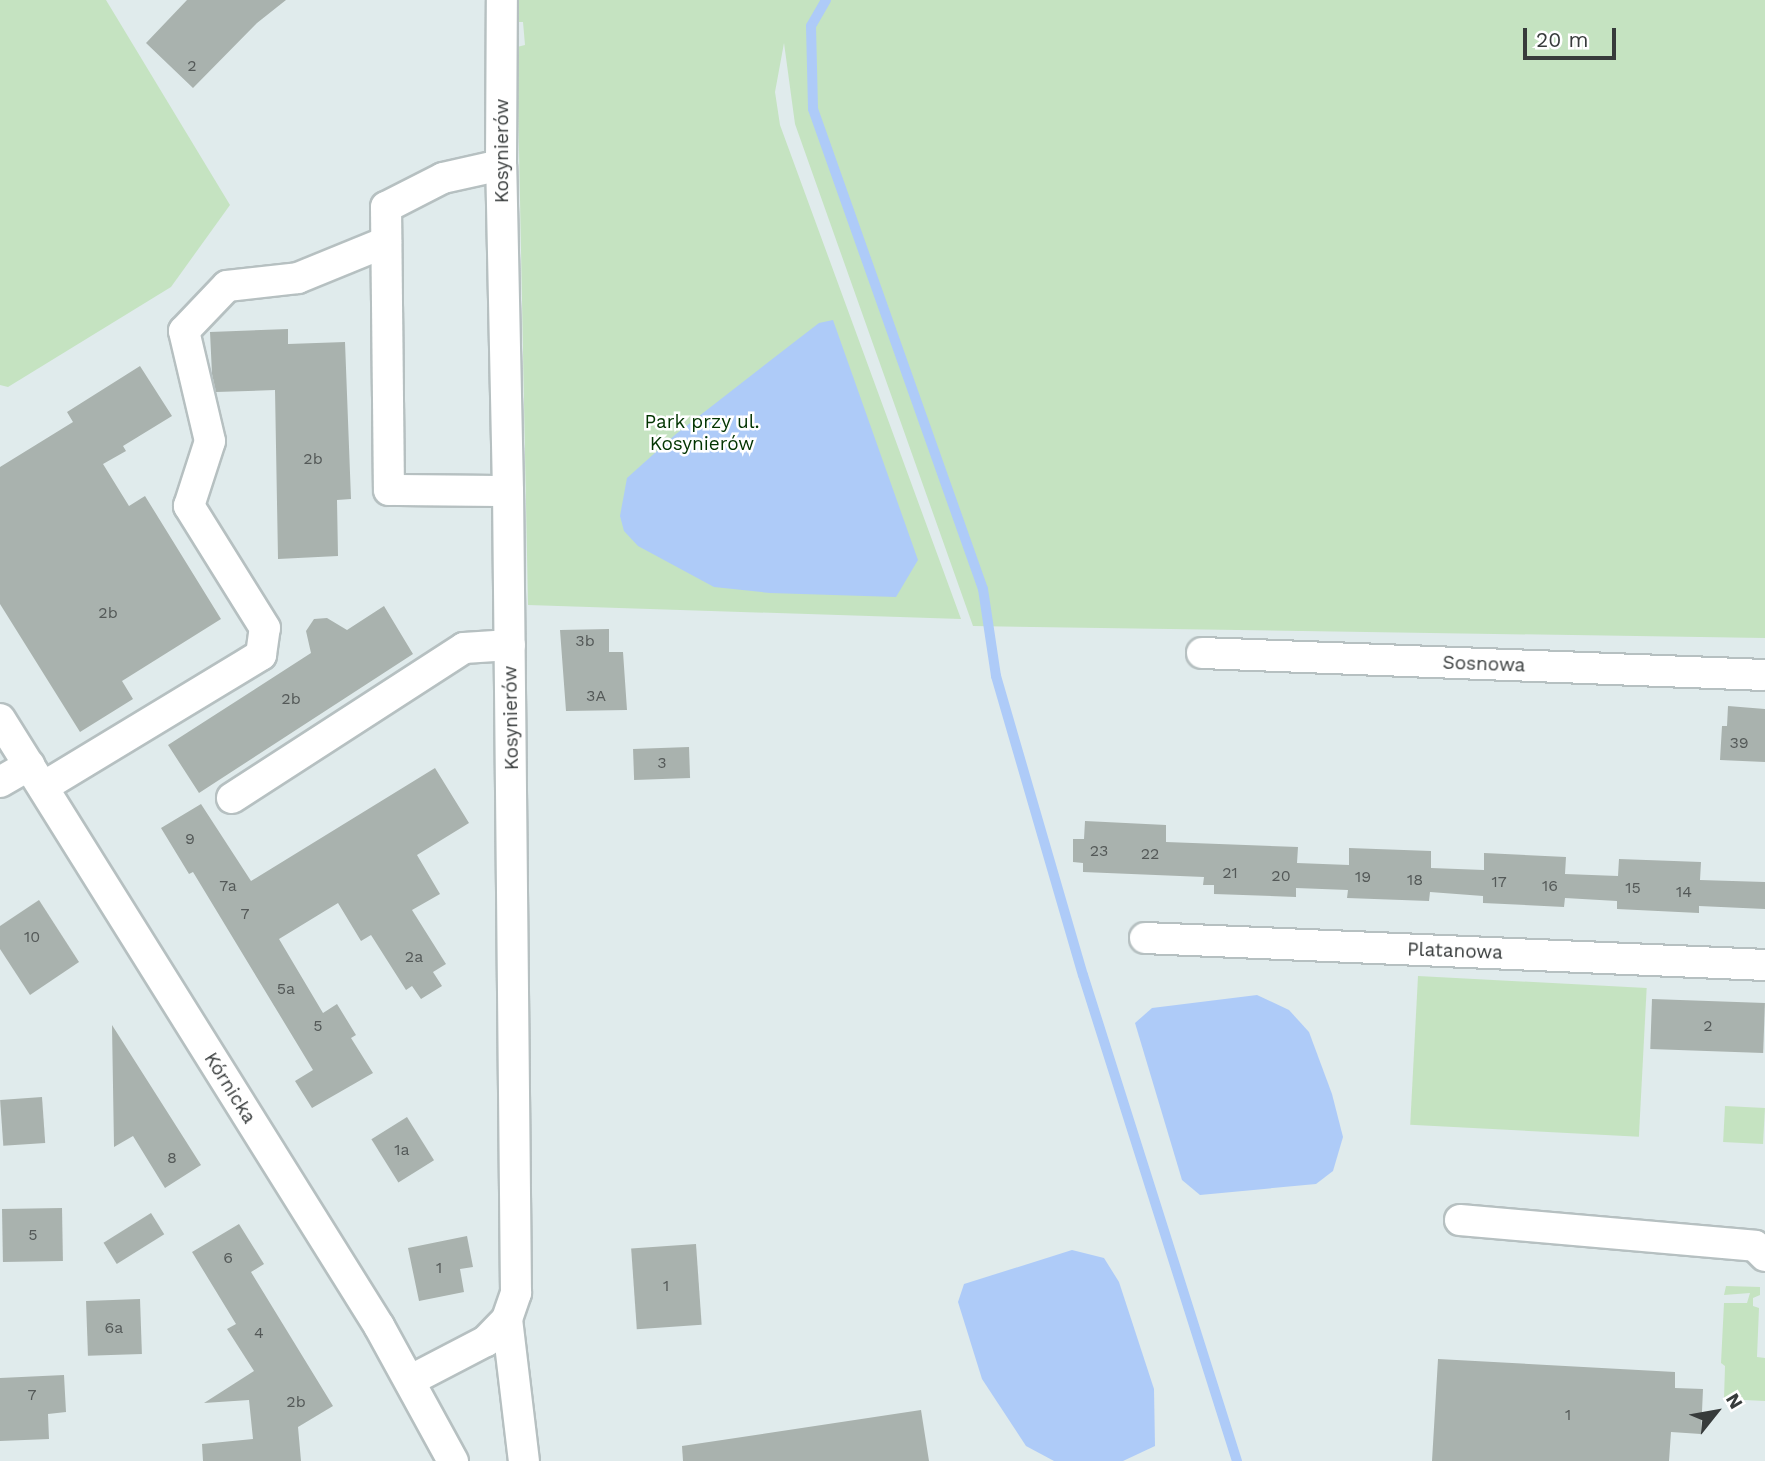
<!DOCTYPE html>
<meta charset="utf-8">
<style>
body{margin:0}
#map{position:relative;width:1765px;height:1461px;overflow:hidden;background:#e0ebec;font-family:"Work Sans",sans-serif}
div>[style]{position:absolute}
.green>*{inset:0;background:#c5e3c1;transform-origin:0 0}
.water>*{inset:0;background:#aecbf8}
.stream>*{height:10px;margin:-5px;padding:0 5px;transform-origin:5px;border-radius:5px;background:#aecbf8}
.building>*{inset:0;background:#a9b2ae;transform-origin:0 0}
.roads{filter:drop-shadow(2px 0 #b6c0c1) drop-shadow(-2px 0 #b6c0c1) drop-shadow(0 2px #b6c0c1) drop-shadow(0 -2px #b6c0c1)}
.minor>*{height:30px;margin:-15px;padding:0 15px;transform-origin:15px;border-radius:15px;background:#fff}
span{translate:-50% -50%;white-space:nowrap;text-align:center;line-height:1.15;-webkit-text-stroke:5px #fff;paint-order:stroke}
.number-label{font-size:16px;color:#545958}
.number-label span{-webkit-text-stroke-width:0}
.street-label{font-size:19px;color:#373b3b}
.park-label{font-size:19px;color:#023401}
.north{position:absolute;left:1681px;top:1377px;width:70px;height:70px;-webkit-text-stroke:5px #fff;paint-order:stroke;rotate:59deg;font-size:19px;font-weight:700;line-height:28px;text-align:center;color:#373b3b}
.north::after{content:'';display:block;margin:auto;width:24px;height:32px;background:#373b3b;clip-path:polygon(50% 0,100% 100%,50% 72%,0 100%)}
.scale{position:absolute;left:1523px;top:28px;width:93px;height:32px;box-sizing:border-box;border:4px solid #373b3b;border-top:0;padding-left:9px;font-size:21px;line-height:24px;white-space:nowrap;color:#373b3b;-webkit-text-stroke:5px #fff;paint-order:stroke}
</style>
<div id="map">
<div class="green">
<i style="clip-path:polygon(0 0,106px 0,230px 205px,171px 287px,8px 387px,0 385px)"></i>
<i style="clip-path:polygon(516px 0,1765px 0,1765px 638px,973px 626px,795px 124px,784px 43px,775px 92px,780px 125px,961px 619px,528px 605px,517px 47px,525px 45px,523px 22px,517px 22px)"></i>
<i style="left:1418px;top:976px;width:229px;height:149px;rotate:3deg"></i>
<i style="left:1725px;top:1106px;width:40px;height:36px;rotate:3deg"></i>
<i style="clip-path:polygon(1726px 1286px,1760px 1287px,1760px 1295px,1753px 1298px,1753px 1306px,1759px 1308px,1757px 1357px,1765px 1358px,1765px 1401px,1724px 1399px,1725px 1366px,1721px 1363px,1724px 1303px,1747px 1303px,1750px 1293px,1724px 1295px)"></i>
</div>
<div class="water">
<i style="clip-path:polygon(833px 320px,918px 560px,896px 597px,770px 593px,714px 587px,638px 546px,624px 531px,620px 516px,627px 478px,676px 434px,793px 343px,819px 323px)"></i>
<i style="clip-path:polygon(1257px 995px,1289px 1010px,1309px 1032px,1332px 1094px,1343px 1137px,1333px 1171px,1316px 1184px,1200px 1195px,1182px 1180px,1135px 1023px,1152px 1008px)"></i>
<i style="clip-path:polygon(1072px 1250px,1104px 1258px,1119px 1282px,1154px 1389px,1155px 1446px,1123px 1461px,1054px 1461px,1026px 1446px,982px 1379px,958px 1302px,964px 1284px)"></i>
</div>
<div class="stream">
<i style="left:826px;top:0;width:30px;rotate:120deg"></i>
<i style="left:811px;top:26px;width:83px;rotate:88.6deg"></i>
<i style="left:813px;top:109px;width:509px;rotate:70.5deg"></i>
<i style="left:983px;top:589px;width:88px;rotate:81.5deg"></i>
<i style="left:996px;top:676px;width:311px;rotate:73.8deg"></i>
<i style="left:1083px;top:975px;width:510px;rotate:72.42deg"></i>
</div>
<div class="building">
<i style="clip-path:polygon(187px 0,286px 0,257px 23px,193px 88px,146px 43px)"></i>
<i style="clip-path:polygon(288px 329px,288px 344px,345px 342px,351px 499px,337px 500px,338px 556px,278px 559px,275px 390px,216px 392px,212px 374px,210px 332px)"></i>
<i style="clip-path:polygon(140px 366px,172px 416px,123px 446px,126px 451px,103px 464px,129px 506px,145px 496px,221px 619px,122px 681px,133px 699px,80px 732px,0 604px,0 467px,73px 422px,67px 412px)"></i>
<i style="clip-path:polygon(384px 606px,413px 654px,199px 793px,168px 745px,311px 653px,306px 631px,314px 619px,327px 618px,347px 630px)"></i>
<i style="clip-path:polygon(609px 629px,609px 652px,623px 652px,627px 710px,566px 711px,560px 630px)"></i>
<i style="clip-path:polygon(1728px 706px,1765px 709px,1765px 762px,1720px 760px,1722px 726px,1727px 726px)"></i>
<i style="left:689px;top:747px;width:31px;height:56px;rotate:88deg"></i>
<i style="clip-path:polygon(435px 768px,469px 823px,417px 855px,440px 894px,412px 910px,446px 964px,433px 972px,442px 986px,421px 999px,412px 986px,406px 990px,371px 935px,361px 941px,338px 903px,279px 939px,323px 1013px,337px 1004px,356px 1035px,351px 1038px,373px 1073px,312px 1108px,295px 1081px,313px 1070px,193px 872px,189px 874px,161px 828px,201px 804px,251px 881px)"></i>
<i style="clip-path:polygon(1085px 821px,1166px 825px,1166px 842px,1298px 847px,1297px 863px,1349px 865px,1349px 848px,1431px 851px,1431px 868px,1484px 870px,1484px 853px,1566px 857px,1565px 874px,1618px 876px,1619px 859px,1701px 862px,1700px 880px,1765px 882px,1765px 909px,1699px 906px,1699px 913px,1617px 909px,1617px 901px,1565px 898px,1564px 907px,1483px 903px,1483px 896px,1430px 892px,1429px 901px,1347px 898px,1348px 890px,1296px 888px,1296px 897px,1214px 894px,1214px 885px,1203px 885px,1204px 877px,1083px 872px,1083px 863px,1073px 862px,1073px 839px,1084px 839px)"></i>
<i style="clip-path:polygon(39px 900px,79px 962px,30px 995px,0 949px,0 926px)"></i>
<i style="left:1652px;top:999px;width:113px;height:50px;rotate:2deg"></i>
<i style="clip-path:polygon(112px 1025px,201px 1165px,165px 1188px,133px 1136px,114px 1147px)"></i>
<i style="left:42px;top:1097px;width:46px;height:42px;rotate:86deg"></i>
<i style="left:407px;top:1117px;width:51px;height:42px;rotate:58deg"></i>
<i style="left:62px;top:1208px;width:53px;height:60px;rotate:89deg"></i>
<i style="left:151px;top:1213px;width:25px;height:56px;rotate:58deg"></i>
<i style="clip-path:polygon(239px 1224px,264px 1264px,251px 1272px,333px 1406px,298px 1427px,301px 1461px,203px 1461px,202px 1444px,253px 1439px,249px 1400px,204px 1403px,254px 1371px,227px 1329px,236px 1324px,192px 1252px)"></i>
<i style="clip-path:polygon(467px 1236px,473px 1267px,460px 1269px,464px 1292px,419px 1301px,408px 1248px)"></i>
<i style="left:696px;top:1244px;width:81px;height:65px;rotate:86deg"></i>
<i style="left:140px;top:1299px;width:55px;height:54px;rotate:88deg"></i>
<i style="clip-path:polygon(1438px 1359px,1675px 1372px,1675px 1388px,1703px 1389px,1701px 1434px,1671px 1432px,1669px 1461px,1432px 1461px)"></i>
<i style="clip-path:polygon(64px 1375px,66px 1412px,48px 1414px,49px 1439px,0 1441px,0 1378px)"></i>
<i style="clip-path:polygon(921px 1410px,929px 1461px,683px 1461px,682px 1446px)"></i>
</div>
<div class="roads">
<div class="minor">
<i style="left:501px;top:165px;width:59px;rotate:167.4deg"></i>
<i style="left:443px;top:178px;width:64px;rotate:153deg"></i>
<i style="left:386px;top:207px;width:283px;rotate:89.4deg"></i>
<i style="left:389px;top:490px;width:119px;rotate:0.5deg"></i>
<i style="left:1202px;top:653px;width:563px;rotate:2.24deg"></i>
<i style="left:0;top:719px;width:716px;rotate:58.02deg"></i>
<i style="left:379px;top:1326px;width:154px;rotate:61.3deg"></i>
<i style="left:0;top:782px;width:34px;rotate:-30deg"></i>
<i style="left:43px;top:787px;width:255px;rotate:-31.2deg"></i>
<i style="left:261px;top:655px;width:27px;rotate:-82deg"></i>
<i style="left:265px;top:628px;width:144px;rotate:-121.9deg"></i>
<i style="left:189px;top:506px;width:68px;rotate:-72.1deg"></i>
<i style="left:210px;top:441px;width:113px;rotate:-103.3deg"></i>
<i style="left:184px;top:331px;width:62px;rotate:-46.3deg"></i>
<i style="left:227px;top:286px;width:71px;rotate:-6.4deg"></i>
<i style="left:298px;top:278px;width:95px;rotate:-22.2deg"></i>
<i style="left:232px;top:798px;width:276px;rotate:-32.9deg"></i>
<i style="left:464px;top:648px;width:46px;rotate:-3.7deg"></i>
<i style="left:1145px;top:938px;width:621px;rotate:2.49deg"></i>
<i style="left:1460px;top:1220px;width:296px;rotate:5deg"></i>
<i style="left:1755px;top:1246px;width:14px;rotate:45deg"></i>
<i style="left:507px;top:1319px;width:143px;rotate:83.2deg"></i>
<i style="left:411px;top:1380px;width:85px;rotate:-27.5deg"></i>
<i style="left:486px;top:1341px;width:30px;rotate:-46deg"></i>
<i style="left:507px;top:1319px;width:28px;rotate:-71deg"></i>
<i style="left:516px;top:1293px;width:802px;rotate:-90.57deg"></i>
<i style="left:508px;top:491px;width:326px;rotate:-91.2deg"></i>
<i style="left:501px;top:165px;width:165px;rotate:-89.7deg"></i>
</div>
</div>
<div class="number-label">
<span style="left:192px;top:66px">2</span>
<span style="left:313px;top:459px">2b</span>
<span style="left:108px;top:613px">2b</span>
<span style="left:585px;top:641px">3b</span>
<span style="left:596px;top:696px">3A</span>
<span style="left:291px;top:699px">2b</span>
<span style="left:1739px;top:743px">39</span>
<span style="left:662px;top:763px">3</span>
<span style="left:190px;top:839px">9</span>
<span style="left:1099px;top:851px">23</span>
<span style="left:1150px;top:854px">22</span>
<span style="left:1230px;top:873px">21</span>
<span style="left:1281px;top:876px">20</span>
<span style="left:1363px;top:877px">19</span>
<span style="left:1415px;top:880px">18</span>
<span style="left:1499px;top:882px">17</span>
<span style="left:228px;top:886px">7a</span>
<span style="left:1550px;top:886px">16</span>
<span style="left:1633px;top:888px">15</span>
<span style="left:1684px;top:892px">14</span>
<span style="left:245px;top:914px">7</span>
<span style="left:32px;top:937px">10</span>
<span style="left:414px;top:957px">2a</span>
<span style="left:286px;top:989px">5a</span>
<span style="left:318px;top:1026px">5</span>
<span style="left:1708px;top:1026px">2</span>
<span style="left:402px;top:1150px">1a</span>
<span style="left:172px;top:1158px">8</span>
<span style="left:33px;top:1235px">5</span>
<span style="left:228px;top:1258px">6</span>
<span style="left:439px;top:1268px">1</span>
<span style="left:666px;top:1286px">1</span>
<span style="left:114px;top:1328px">6a</span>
<span style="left:259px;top:1333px">4</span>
<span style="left:32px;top:1395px">7</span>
<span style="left:296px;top:1402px">2b</span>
<span style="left:1568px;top:1415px">1</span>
</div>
<div class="street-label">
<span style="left:502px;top:151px;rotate:-90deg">Kosynierów</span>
<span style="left:1484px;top:664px;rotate:2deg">Sosnowa</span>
<span style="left:511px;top:718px;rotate:-91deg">Kosynierów</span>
<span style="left:1455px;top:951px;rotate:2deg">Platanowa</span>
<span style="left:230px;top:1088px;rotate:58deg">Kórnicka</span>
</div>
<div class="park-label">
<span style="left:702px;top:433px">Park przy ul.<br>Kosynierów</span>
</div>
<div class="north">N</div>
<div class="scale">20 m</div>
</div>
